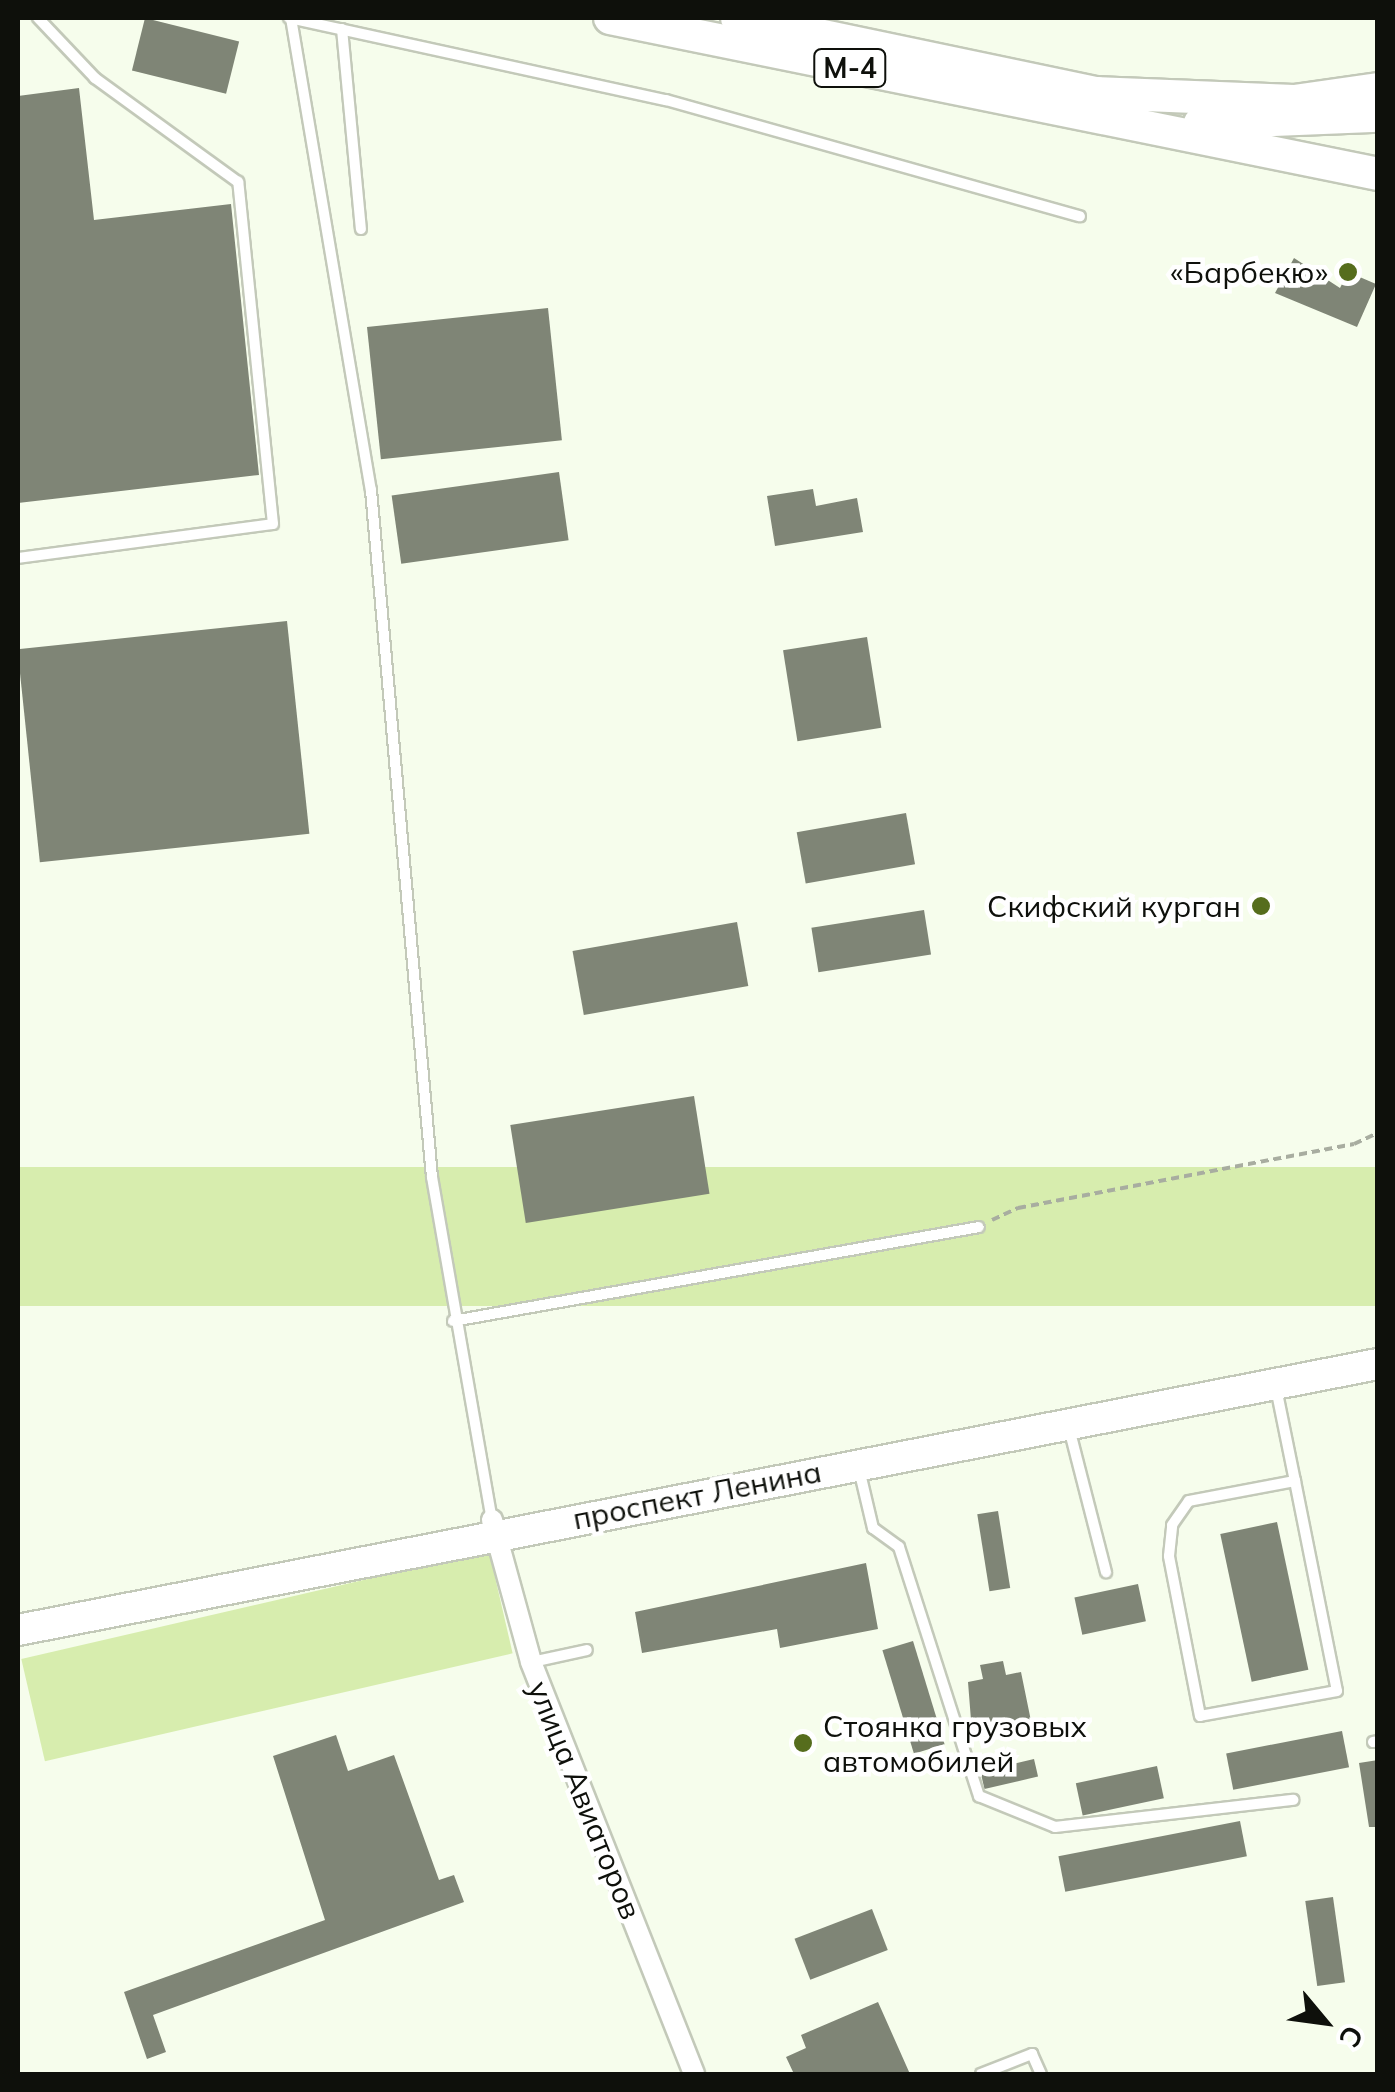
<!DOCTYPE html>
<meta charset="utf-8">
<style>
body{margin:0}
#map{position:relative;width:1395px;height:2092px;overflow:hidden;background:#f6fdec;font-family:Mulish,sans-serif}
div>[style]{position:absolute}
.green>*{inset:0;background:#d7edae;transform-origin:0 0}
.building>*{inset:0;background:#7f8576;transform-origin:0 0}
.path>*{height:4px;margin-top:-2px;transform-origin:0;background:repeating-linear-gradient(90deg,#a8ada0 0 8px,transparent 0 13px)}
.roads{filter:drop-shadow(2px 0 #c3c9b9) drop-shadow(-2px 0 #c3c9b9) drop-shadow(0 2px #c3c9b9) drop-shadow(0 -2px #c3c9b9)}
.service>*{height:10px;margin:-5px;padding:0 5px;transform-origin:5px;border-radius:5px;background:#fff}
.minor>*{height:20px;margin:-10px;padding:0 10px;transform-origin:10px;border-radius:10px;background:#fff}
.secondary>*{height:30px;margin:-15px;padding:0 15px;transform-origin:15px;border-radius:15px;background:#fff}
.primary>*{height:32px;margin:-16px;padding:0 16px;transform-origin:16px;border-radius:16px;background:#fff}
.dots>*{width:28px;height:28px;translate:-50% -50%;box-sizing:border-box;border:5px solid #fff;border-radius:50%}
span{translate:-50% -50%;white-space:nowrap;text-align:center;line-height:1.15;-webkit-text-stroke:9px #fff;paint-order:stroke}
.shield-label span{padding:2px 8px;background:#fff;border:2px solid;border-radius:8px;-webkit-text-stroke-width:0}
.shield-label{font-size:28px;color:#0e100b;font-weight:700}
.poi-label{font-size:30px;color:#0e100b}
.right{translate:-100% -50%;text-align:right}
.left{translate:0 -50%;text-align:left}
.street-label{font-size:30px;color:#0e100b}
.frame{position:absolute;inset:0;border:20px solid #0e100b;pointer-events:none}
.north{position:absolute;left:1275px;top:1972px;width:100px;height:100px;-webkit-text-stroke:8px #fff;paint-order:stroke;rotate:119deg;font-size:28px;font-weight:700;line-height:40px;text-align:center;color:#0e100b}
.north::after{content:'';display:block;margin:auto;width:35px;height:45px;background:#0e100b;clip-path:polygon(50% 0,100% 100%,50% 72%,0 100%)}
</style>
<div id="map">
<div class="green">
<i style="left:1377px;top:1167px;width:139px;height:1383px;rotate:90deg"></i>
<i style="left:489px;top:1551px;width:105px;height:480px;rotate:77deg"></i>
</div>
<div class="building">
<i style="left:145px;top:18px;width:97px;height:54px;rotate:14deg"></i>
<i style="clip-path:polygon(79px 88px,94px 220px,231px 204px,259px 475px,18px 503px,18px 96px)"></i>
<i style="clip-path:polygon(1294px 258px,1340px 288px,1348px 272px,1376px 284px,1357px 327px,1275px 293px)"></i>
<i style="left:548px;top:308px;width:133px;height:182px;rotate:84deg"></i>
<i style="left:559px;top:472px;width:69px;height:169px;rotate:82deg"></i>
<i style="clip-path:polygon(813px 489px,816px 506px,857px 498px,863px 532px,775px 546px,767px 496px)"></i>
<i style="left:287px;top:621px;width:214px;height:271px;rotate:84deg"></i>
<i style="left:867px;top:637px;width:92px;height:85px;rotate:81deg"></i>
<i style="left:906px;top:813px;width:52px;height:111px;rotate:80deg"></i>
<i style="left:924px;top:910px;width:45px;height:114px;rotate:81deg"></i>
<i style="left:737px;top:922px;width:65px;height:167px;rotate:80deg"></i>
<i style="left:694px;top:1096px;width:99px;height:186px;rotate:81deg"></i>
<i style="left:998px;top:1511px;width:78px;height:21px;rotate:81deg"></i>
<i style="left:1277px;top:1522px;width:151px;height:58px;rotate:78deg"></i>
<i style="clip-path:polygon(866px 1563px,878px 1629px,780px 1648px,777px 1629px,642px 1653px,635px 1612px)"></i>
<i style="left:1138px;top:1584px;width:38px;height:65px;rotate:78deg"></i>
<i style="left:913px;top:1641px;width:108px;height:32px;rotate:73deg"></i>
<i style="clip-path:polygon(1003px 1661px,1006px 1675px,1021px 1672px,1031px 1721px,972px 1733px,968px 1682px,983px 1679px,980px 1665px)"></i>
<i style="left:1342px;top:1731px;width:37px;height:118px;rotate:79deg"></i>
<i style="clip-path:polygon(336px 1735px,348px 1771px,394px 1755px,439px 1880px,454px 1875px,464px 1902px,153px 2015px,166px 2052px,147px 2059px,124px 1992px,325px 1920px,273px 1756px)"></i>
<i style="left:1034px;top:1759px;width:18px;height:55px;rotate:77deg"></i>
<i style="clip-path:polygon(1378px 1760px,1378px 1827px,1369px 1827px,1359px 1763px)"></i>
<i style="left:1157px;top:1766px;width:33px;height:83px;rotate:78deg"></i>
<i style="left:1240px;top:1821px;width:36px;height:185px;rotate:79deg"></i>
<i style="left:1333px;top:1897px;width:86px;height:28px;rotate:82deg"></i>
<i style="left:872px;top:1909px;width:44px;height:83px;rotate:69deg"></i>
<i style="clip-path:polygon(878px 2002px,910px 2074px,794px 2074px,786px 2057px,806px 2048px,801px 2035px)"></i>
</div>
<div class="path">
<i style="left:992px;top:1220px;width:29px;rotate:-25deg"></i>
<i style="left:1018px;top:1208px;width:342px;rotate:-10.8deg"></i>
<i style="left:1354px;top:1144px;width:26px;rotate:-25deg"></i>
</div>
<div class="roads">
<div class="service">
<i style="left:289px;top:18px;width:386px;rotate:12.3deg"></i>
<i style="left:666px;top:100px;width:430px;rotate:15.7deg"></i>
<i style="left:291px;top:18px;width:479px;rotate:80.4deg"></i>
<i style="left:371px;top:490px;width:690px;rotate:84.93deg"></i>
<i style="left:432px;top:1177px;width:348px;rotate:80.1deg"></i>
<i style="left:342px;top:29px;width:201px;rotate:84.6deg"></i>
<i style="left:18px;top:558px;width:257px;rotate:-7.6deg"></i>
<i style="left:273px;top:524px;width:344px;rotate:-95.8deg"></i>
<i style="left:238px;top:182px;width:177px;rotate:-144deg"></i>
<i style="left:95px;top:78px;width:83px;rotate:-133.5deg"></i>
<i style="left:453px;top:1321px;width:534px;rotate:-10.13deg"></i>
<i style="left:1276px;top:1388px;width:95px;rotate:78.5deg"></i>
<i style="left:1295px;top:1481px;width:214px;rotate:78.7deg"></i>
<i style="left:1337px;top:1691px;width:139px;rotate:169.7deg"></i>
<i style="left:1200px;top:1716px;width:163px;rotate:-101deg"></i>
<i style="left:1169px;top:1556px;width:31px;rotate:-84deg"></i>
<i style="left:1172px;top:1525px;width:29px;rotate:-55deg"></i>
<i style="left:1189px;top:1501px;width:108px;rotate:-10.7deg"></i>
<i style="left:1069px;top:1428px;width:149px;rotate:75.6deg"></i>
<i style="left:859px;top:1469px;width:61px;rotate:76.7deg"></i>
<i style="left:873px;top:1528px;width:32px;rotate:36deg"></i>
<i style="left:899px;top:1547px;width:262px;rotate:72.2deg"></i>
<i style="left:979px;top:1796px;width:82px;rotate:22.2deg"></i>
<i style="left:1055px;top:1827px;width:240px;rotate:-6.5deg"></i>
<i style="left:532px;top:1662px;width:56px;rotate:-12.3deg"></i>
<i style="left:1373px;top:1742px;width:5px;rotate:-11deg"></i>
<i style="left:981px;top:2074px;width:55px;rotate:-21.4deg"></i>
<i style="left:1032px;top:2054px;width:22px;rotate:66deg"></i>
</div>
<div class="minor">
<i style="left:492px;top:1520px;width:147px;rotate:74.6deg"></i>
<i style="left:531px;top:1662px;width:443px;rotate:68.4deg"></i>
</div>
<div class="secondary">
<i style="left:18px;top:1630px;width:1386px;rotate:-11.07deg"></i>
</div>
<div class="primary">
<i style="left:610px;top:18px;width:784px;rotate:11.48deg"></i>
<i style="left:737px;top:18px;width:367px;rotate:11.8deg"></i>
<i style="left:1096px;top:93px;width:198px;rotate:2.3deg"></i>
<i style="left:1294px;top:101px;width:85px;rotate:-8.1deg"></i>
<i style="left:1200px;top:123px;width:178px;rotate:-2.3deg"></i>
</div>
</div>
<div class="dots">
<i style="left:1348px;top:272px;background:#566d1d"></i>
<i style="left:1261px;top:906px;background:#566d1d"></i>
<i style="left:803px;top:1743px;background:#566d1d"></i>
</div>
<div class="shield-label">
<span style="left:850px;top:68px">М-4</span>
</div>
<div class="poi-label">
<span class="right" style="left:1328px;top:272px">«Барбекю»</span>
<span class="right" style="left:1241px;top:906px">Скифский курган</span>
<span class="left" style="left:823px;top:1743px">Стоянка грузовых<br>автомобилей</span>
</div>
<div class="street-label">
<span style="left:697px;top:1495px;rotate:-11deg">проспект Ленина</span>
<span style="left:585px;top:1800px;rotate:68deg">улица Авиаторов</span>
</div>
<div class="frame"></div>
<div class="north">С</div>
</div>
